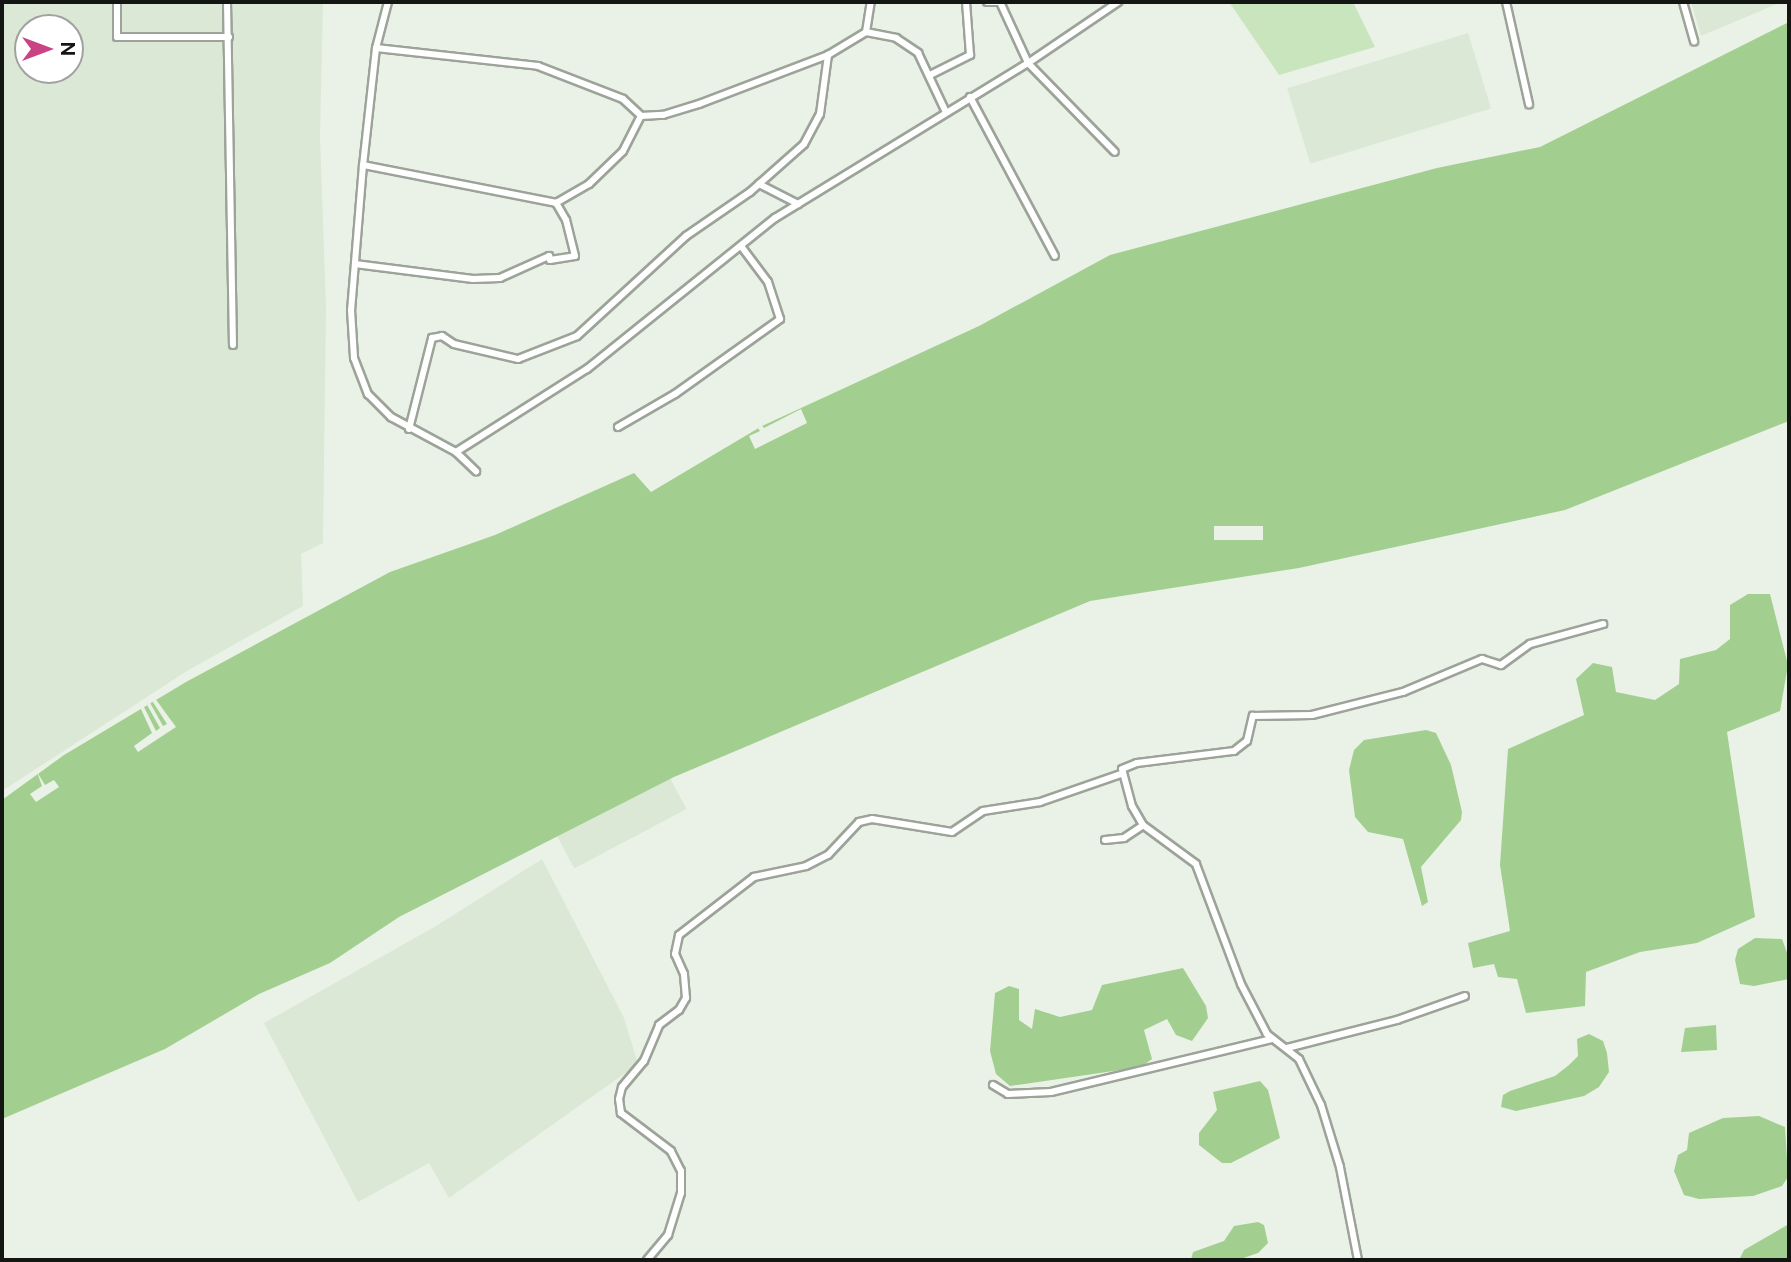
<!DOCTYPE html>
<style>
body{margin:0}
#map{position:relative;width:1791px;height:1262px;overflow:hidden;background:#eaf2e7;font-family:"Public Sans",sans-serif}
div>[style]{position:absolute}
.built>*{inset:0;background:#dbe8d6;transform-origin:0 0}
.green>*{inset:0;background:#c9e5be}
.water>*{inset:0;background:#a2cf90}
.pier>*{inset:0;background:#eaf2e7;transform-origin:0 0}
.roads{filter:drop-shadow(2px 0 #9ca399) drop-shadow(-2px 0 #9ca399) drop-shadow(0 2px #9ca399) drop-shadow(0 -2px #9ca399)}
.street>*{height:6px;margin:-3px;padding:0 3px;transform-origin:3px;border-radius:3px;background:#fff}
span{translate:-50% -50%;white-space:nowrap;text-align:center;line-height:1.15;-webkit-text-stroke:7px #fff;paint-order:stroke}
.frame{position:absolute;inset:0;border:4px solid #131612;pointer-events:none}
.north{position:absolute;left:14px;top:14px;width:70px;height:70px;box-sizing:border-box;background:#fff;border:2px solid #a1a2a0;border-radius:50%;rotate:90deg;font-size:19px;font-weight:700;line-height:28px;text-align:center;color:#131612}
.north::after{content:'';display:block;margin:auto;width:24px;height:32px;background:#c94385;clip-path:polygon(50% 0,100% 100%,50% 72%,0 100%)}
</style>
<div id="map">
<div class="built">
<i style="clip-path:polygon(evenodd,2px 2px,323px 2px,320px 136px,326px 307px,323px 543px,301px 554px,303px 606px,187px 671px,2px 791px,2px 2px,28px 28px,70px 28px,70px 70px,28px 70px,28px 28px)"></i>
<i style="clip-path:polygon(1691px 2px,1782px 2px,1701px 36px)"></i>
<i style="left:1468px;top:33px;width:79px;height:189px;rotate:73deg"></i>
<i style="left:662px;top:763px;width:52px;height:127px;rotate:62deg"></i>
<i style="clip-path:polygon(542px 859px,624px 1018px,638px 1064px,449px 1198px,429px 1163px,358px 1202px,264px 1023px,436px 926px)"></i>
</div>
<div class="green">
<i style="clip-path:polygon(1229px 2px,1353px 2px,1375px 47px,1279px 75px)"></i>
</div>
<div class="water">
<i style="clip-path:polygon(1789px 22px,1789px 421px,1565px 510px,1299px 568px,1090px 601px,674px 777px,399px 917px,330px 963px,259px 994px,165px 1049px,2px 1119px,2px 800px,64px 755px,186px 682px,390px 572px,495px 535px,634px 473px,651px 492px,762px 426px,979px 326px,1110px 255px,1437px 168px,1540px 147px)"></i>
<i style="clip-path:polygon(1748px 594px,1770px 594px,1788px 665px,1780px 711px,1727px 732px,1755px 917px,1697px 943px,1640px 952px,1586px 972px,1585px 1006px,1526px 1013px,1517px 979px,1498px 977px,1494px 964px,1473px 968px,1468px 943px,1510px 931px,1500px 865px,1508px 749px,1584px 715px,1576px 679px,1593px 663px,1612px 667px,1616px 692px,1655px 700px,1679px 684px,1680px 659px,1716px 650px,1730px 639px,1730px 605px)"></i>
<i style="clip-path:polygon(1426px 730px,1436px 733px,1451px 765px,1462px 812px,1461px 820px,1421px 867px,1428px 902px,1422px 906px,1403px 839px,1368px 832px,1355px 817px,1349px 770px,1354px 750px,1364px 740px)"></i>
<i style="clip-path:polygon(1755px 938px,1782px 939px,1789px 958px,1789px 979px,1754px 986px,1740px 984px,1735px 960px,1738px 949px)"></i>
<i style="clip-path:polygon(1183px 968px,1206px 1006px,1208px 1018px,1192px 1041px,1176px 1035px,1167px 1019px,1144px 1030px,1152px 1059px,1141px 1067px,1010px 1086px,996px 1074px,990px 1051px,995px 993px,1009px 986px,1019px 989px,1019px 1020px,1032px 1029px,1035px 1009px,1060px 1017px,1092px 1010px,1102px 985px)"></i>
<i style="clip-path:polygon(1716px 1025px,1717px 1050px,1681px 1052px,1685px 1028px)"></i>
<i style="clip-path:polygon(1589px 1034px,1603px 1041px,1607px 1053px,1609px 1072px,1599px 1087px,1584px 1096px,1516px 1111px,1501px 1107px,1503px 1095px,1510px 1091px,1555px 1076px,1569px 1065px,1578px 1056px,1577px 1039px)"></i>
<i style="clip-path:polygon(1260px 1081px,1268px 1090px,1280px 1138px,1231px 1163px,1222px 1163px,1199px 1145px,1199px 1133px,1217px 1110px,1213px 1092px)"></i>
<i style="clip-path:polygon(1759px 1116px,1785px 1127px,1788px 1177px,1782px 1186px,1753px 1196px,1699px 1199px,1684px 1195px,1674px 1171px,1678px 1155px,1687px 1150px,1689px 1133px,1723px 1118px)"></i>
<i style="clip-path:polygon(1258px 1222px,1264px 1225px,1268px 1243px,1258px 1253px,1238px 1260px,1191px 1260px,1193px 1252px,1224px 1241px,1234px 1226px)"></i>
<i style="clip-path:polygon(1789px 1224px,1789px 1260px,1739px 1260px,1744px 1250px)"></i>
</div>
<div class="pier">
<i style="clip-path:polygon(801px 409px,807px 423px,755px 449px,749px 436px,760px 431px,756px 425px,760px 423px,764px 428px)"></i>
<i style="left:1263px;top:526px;width:14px;height:49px;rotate:90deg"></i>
<i style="clip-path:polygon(154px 697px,176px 727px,138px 752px,134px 746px,152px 733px,140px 707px,143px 705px,156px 731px,160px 728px,146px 703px,149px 701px,163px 726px,167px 724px,151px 699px)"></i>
<i style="clip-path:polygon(37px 772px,45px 785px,54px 780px,59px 787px,36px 802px,30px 794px,42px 786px)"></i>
</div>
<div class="roads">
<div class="street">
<i style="left:117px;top:2px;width:35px;rotate:90deg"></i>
<i style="left:117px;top:37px;width:112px"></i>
<i style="left:227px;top:2px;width:343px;rotate:89deg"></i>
<i style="left:388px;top:2px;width:48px;rotate:104.6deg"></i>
<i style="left:376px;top:48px;width:118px;rotate:96.3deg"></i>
<i style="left:363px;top:165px;width:145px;rotate:94.7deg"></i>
<i style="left:351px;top:310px;width:48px;rotate:86.4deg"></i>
<i style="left:354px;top:358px;width:39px;rotate:69deg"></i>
<i style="left:368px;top:394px;width:33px;rotate:45deg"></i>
<i style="left:391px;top:417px;width:74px;rotate:28.3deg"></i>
<i style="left:456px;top:452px;width:28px;rotate:44deg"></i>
<i style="left:987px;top:2px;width:13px"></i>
<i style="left:1000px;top:2px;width:67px;rotate:65.3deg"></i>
<i style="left:1028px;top:63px;width:124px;rotate:45.7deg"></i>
<i style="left:1506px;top:2px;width:105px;rotate:77.3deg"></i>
<i style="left:1683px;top:2px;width:41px;rotate:74.2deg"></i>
<i style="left:866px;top:32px;width:30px;rotate:-81deg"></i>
<i style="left:376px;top:48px;width:163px;rotate:6.3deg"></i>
<i style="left:538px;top:66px;width:91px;rotate:21.2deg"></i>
<i style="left:623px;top:99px;width:25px;rotate:43deg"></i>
<i style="left:641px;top:116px;width:22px;rotate:-3deg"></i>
<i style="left:663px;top:115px;width:38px;rotate:-17deg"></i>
<i style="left:699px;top:104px;width:138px;rotate:-20.8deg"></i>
<i style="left:930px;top:75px;width:45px;rotate:-26.6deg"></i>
<i style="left:970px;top:55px;width:53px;rotate:-94.3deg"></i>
<i style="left:970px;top:97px;width:180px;rotate:61.9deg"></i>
<i style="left:363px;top:165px;width:197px;rotate:11.1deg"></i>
<i style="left:759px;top:184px;width:44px;rotate:27.1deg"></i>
<i style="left:355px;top:264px;width:119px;rotate:7.2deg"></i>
<i style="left:473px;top:279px;width:27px;rotate:-2deg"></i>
<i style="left:500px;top:278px;width:54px;rotate:-24.2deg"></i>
<i style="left:549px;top:256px;width:4px;rotate:76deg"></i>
<i style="left:550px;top:260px;width:25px;rotate:-9deg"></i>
<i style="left:575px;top:256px;width:37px;rotate:-104deg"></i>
<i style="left:566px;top:220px;width:20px;rotate:-120deg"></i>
<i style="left:556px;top:203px;width:38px;rotate:-30deg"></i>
<i style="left:589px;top:184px;width:47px;rotate:-44.1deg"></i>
<i style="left:623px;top:151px;width:39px;rotate:-63deg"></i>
<i style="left:618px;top:427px;width:66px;rotate:-30.1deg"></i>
<i style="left:675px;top:394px;width:129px;rotate:-35.5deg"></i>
<i style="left:780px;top:319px;width:39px;rotate:-108deg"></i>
<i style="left:768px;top:282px;width:45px;rotate:-126.9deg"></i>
<i style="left:409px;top:429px;width:94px;rotate:-75.8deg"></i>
<i style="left:432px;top:338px;width:10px;rotate:-11deg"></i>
<i style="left:442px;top:336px;width:14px;rotate:34deg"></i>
<i style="left:454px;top:344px;width:66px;rotate:13.2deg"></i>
<i style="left:518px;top:359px;width:63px;rotate:-21.3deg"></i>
<i style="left:577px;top:336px;width:148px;rotate:-42.5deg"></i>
<i style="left:686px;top:236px;width:78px;rotate:-34.5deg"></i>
<i style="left:750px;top:192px;width:72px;rotate:-41.6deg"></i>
<i style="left:804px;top:144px;width:34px;rotate:-62deg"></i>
<i style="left:820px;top:114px;width:60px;rotate:-82.3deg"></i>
<i style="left:828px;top:55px;width:44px;rotate:-31.2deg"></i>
<i style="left:866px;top:32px;width:31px;rotate:11deg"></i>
<i style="left:896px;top:38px;width:27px;rotate:34deg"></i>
<i style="left:918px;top:53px;width:63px;rotate:64.7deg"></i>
<i style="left:456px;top:452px;width:155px;rotate:-32.4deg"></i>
<i style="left:587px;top:369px;width:241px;rotate:-38.8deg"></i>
<i style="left:775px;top:218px;width:297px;rotate:-31.5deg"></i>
<i style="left:1028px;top:63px;width:109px;rotate:-34.1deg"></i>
<i style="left:1105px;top:840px;width:19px;rotate:-6deg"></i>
<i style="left:1124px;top:838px;width:23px;rotate:-34deg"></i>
<i style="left:1287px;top:1048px;width:114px;rotate:-14.3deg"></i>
<i style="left:1397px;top:1020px;width:72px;rotate:-19.4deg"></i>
<i style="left:993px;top:1085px;width:17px;rotate:31deg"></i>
<i style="left:1008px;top:1094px;width:43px;rotate:-2.7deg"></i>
<i style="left:1051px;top:1092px;width:226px;rotate:-13.5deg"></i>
<i style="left:647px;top:1260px;width:33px;rotate:-50deg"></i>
<i style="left:668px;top:1235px;width:44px;rotate:-72.8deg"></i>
<i style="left:681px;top:1193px;width:22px;rotate:-90deg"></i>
<i style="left:681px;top:1171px;width:22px;rotate:-117deg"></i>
<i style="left:671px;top:1151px;width:63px;rotate:-142.8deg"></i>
<i style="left:621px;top:1113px;width:14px;rotate:-98deg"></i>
<i style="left:619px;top:1099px;width:12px;rotate:-76deg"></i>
<i style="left:622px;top:1087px;width:34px;rotate:-50deg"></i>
<i style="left:644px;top:1061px;width:39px;rotate:-67deg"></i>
<i style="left:659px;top:1025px;width:25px;rotate:-37deg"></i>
<i style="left:679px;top:1010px;width:14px;rotate:-60deg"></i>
<i style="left:686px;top:998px;width:24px;rotate:-95deg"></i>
<i style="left:684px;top:974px;width:22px;rotate:-114deg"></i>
<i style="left:675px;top:954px;width:19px;rotate:-78deg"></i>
<i style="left:679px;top:935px;width:95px;rotate:-37.7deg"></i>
<i style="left:754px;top:877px;width:53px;rotate:-11.9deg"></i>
<i style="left:806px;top:866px;width:25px;rotate:-27deg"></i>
<i style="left:828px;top:855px;width:45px;rotate:-46.8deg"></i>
<i style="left:859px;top:822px;width:13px;rotate:-13deg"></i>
<i style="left:872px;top:819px;width:81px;rotate:9.2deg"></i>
<i style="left:952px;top:832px;width:37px;rotate:-34deg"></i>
<i style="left:983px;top:811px;width:58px;rotate:-9deg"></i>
<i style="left:1040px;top:802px;width:86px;rotate:-19.1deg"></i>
<i style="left:1358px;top:1260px;width:95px;rotate:-101deg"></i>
<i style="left:1340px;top:1167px;width:65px;rotate:-107deg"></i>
<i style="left:1321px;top:1105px;width:51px;rotate:-115.6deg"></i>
<i style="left:1299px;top:1059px;width:41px;rotate:-142deg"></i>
<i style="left:1267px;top:1034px;width:56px;rotate:-117.5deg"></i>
<i style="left:1241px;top:984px;width:128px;rotate:-110.6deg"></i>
<i style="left:1196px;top:864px;width:66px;rotate:-143.7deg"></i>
<i style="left:1143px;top:825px;width:22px;rotate:-120deg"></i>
<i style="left:1132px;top:806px;width:38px;rotate:-105deg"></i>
<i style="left:1122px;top:769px;width:16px;rotate:-22deg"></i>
<i style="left:1137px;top:763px;width:98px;rotate:-7.1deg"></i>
<i style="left:1234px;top:751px;width:16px;rotate:-38deg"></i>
<i style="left:1247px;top:741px;width:26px;rotate:-77deg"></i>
<i style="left:1253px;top:716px;width:59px;rotate:-1deg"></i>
<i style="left:1312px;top:715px;width:94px;rotate:-14.2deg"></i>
<i style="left:1403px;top:692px;width:86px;rotate:-22.7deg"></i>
<i style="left:1482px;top:659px;width:20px;rotate:18deg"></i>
<i style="left:1501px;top:665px;width:36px;rotate:-36deg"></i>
<i style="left:1530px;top:644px;width:76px;rotate:-15.3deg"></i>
</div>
</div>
<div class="frame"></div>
<div class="north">N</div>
</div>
